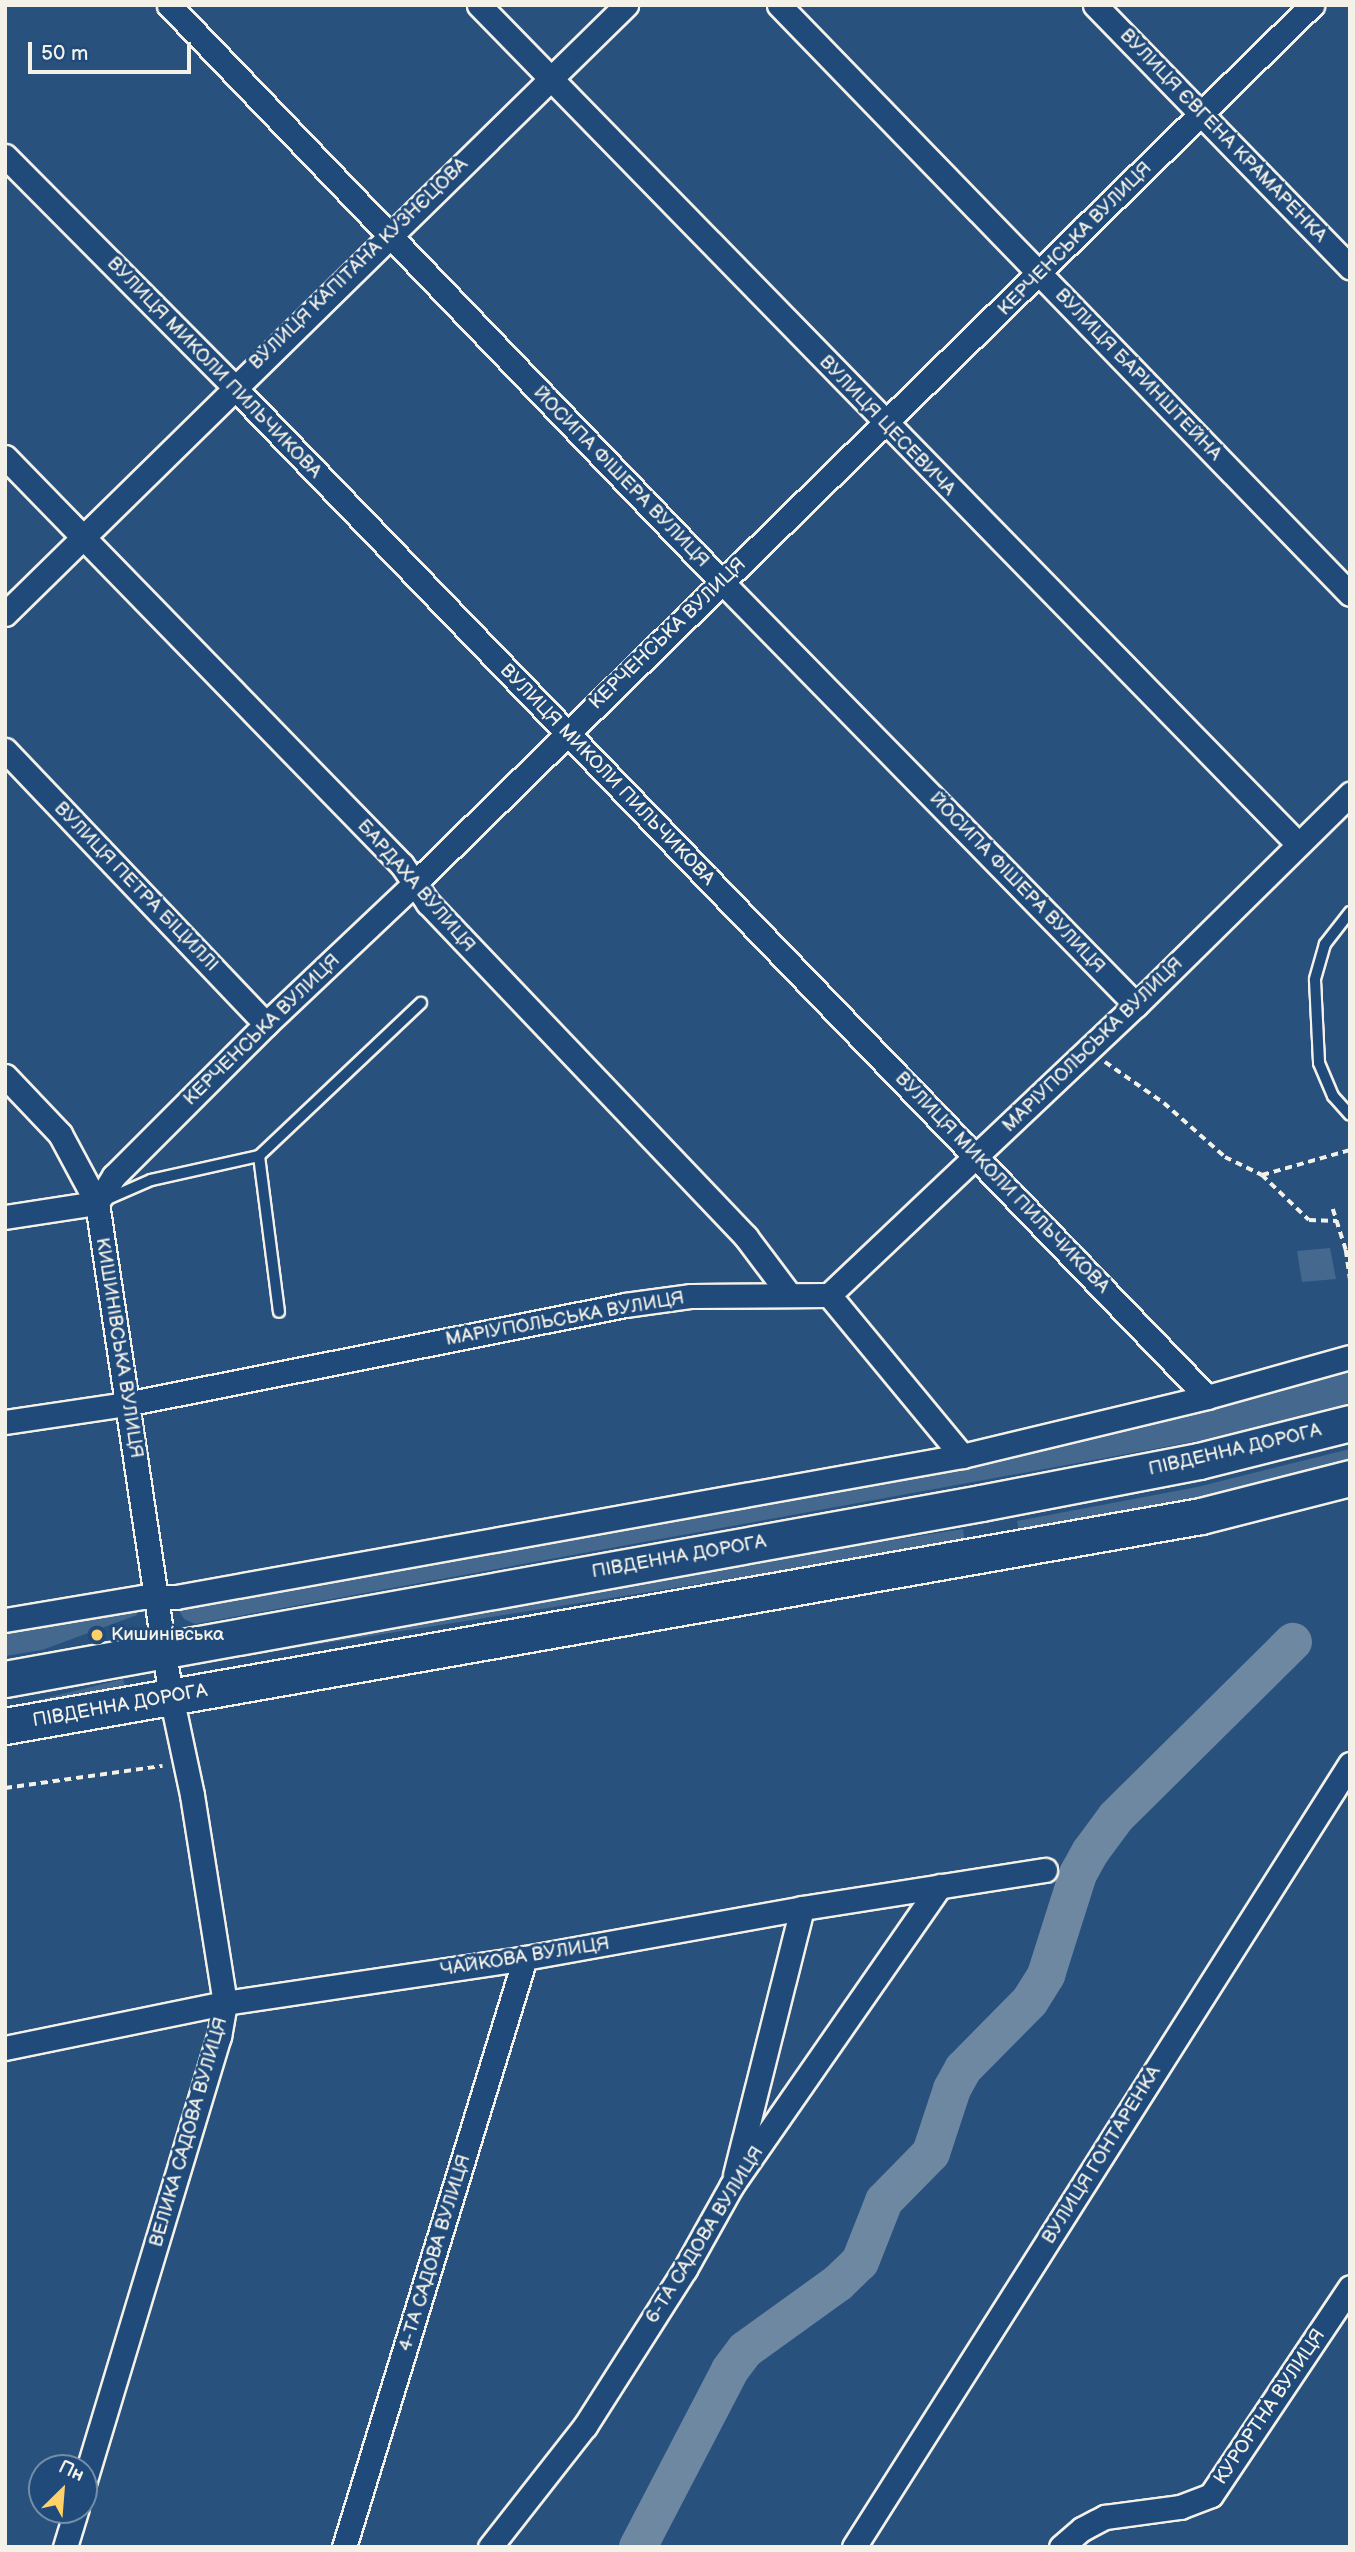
<!DOCTYPE html>
<meta charset="utf-8">
<style>
body{margin:0}
#map{position:relative;width:1355px;height:2552px;overflow:hidden;background:#28517e;font-family:"Balsamiq Sans",sans-serif}
div>[style]{position:absolute}
.green>*{inset:0;background:#45688e;transform-origin:0 0}
.river>*{height:38px;margin:-19px;padding:0 19px;transform-origin:19px;border-radius:19px;background:#6e88a2}
.path>*{height:3.5px;margin-top:-1.75px;transform-origin:0;background:repeating-linear-gradient(90deg,#f4f1e8 0 7px,transparent 0 12px)}
.roads{filter:drop-shadow(2px 0 #f4f1e8) drop-shadow(-2px 0 #f4f1e8) drop-shadow(0 2px #f4f1e8) drop-shadow(0 -2px #f4f1e8)}
.service>*{height:10px;margin:-5px;padding:0 5px;transform-origin:5px;border-radius:5px;background:#1f4a7a}
.minor>*{height:23px;margin:-11.5px;padding:0 11.5px;transform-origin:11.5px;border-radius:11.5px;background:#1f4a7a}
.primary>*{height:35px;margin:-17.5px;padding:0 17.5px;transform-origin:17.5px;border-radius:17.5px;background:#1f4a7a}
.dots>*{width:19px;height:19px;translate:-50% -50%;box-sizing:border-box;border:4px solid #1f4a7a;border-radius:50%}
span{translate:-50% -50%;white-space:nowrap;text-align:center;line-height:1.15;-webkit-text-stroke:6px #1f4a7a;paint-order:stroke}
.street-label{font-size:19px;color:#f4f1e8}
.poi-label{font-size:19px;color:#f4f1e8}
.left{translate:0 -50%;text-align:left}
.frame{position:absolute;inset:0;border:7px solid #f4f1e8;pointer-events:none}
.north{position:absolute;left:28px;top:2454px;width:70px;height:70px;box-sizing:border-box;background:#1f4a7a;border:2px solid #748da6;border-radius:50%;rotate:25deg;font-size:19px;font-weight:700;line-height:28px;text-align:center;color:#f4f1e8}
.north::after{content:'';display:block;margin:auto;width:24px;height:32px;background:#ffd166;clip-path:polygon(50% 0,100% 100%,50% 72%,0 100%)}
.scale{position:absolute;left:28px;top:42px;width:163px;height:32px;box-sizing:border-box;border:4px solid #f4f1e8;border-top:0;padding-left:9px;font-size:21px;line-height:24px;white-space:nowrap;color:#f4f1e8;-webkit-text-stroke:5px #1f4a7a;paint-order:stroke}
</style>
<div id="map">
<div class="green">
<i style="clip-path:polygon(1330px 1248px,1336px 1279px,1302px 1282px,1297px 1251px)"></i>
<i style="clip-path:polygon(1350px 1368px,1350px 1405px,1203px 1440px,195px 1624px,184px 1619px,178px 1609px,182px 1604px)"></i>
<i style="clip-path:polygon(1350px 1449px,1350px 1463px,1200px 1499px,1019px 1531px,1017px 1521px,1197px 1487px)"></i>
<i style="left:963px;top:1529px;width:13px;height:764px;rotate:81deg"></i>
<i style="clip-path:polygon(135px 1606px,137px 1615px,42px 1650px,5px 1656px,5px 1628px)"></i>
<i style="left:123px;top:1679px;width:12px;height:120px;rotate:76deg"></i>
</div>
<div class="river">
<i style="left:638px;top:2547px;width:199px;rotate:-62.5deg"></i>
<i style="left:730px;top:2370px;width:25px;rotate:-53deg"></i>
<i style="left:745px;top:2350px;width:115px;rotate:-35.8deg"></i>
<i style="left:838px;top:2283px;width:30px;rotate:-44deg"></i>
<i style="left:860px;top:2262px;width:66px;rotate:-68.5deg"></i>
<i style="left:884px;top:2201px;width:67px;rotate:-45.6deg"></i>
<i style="left:931px;top:2153px;width:67px;rotate:-71.8deg"></i>
<i style="left:952px;top:2089px;width:23px;rotate:-61deg"></i>
<i style="left:963px;top:2069px;width:95px;rotate:-45.4deg"></i>
<i style="left:1030px;top:2001px;width:31px;rotate:-58deg"></i>
<i style="left:1046px;top:1975px;width:106px;rotate:-72.4deg"></i>
<i style="left:1078px;top:1874px;width:26px;rotate:-61deg"></i>
<i style="left:1091px;top:1851px;width:42px;rotate:-53.7deg"></i>
<i style="left:1116px;top:1817px;width:249px;rotate:-44.7deg"></i>
</div>
<div class="path">
<i style="left:1105px;top:1062px;width:72px;rotate:34.8deg"></i>
<i style="left:1164px;top:1103px;width:81px;rotate:41.5deg"></i>
<i style="left:1225px;top:1157px;width:41px;rotate:25.9deg"></i>
<i style="left:1262px;top:1175px;width:65px;rotate:43.8deg"></i>
<i style="left:1309px;top:1220px;width:28px;rotate:2deg"></i>
<i style="left:1262px;top:1175px;width:91px;rotate:-15.9deg"></i>
<i style="left:1333px;top:1209px;width:43px;rotate:72.4deg"></i>
<i style="left:1346px;top:1250px;width:29px;rotate:82deg"></i>
<i style="left:5px;top:1788px;width:159px;rotate:-8deg"></i>
</div>
<div class="roads">
<div class="service">
<i style="left:1350px;top:912px;width:41px;rotate:128deg"></i>
<i style="left:1325px;top:944px;width:37px;rotate:106deg"></i>
<i style="left:1315px;top:980px;width:83px;rotate:87.2deg"></i>
<i style="left:1319px;top:1063px;width:36px;rotate:67deg"></i>
<i style="left:1333px;top:1096px;width:25px;rotate:48deg"></i>
<i style="left:259px;top:1156px;width:157px;rotate:82.7deg"></i>
<i style="left:103px;top:1201px;width:52px;rotate:-23.6deg"></i>
<i style="left:151px;top:1180px;width:111px;rotate:-12.5deg"></i>
<i style="left:259px;top:1156px;width:223px;rotate:-43.4deg"></i>
</div>
<div class="minor">
<i style="left:169px;top:5px;width:798px;rotate:46.22deg"></i>
<i style="left:721px;top:581px;width:593px;rotate:45.61deg"></i>
<i style="left:479px;top:5px;width:1172px;rotate:45.69deg"></i>
<i style="left:779px;top:5px;width:820px;rotate:45.89deg"></i>
<i style="left:1095px;top:5px;width:366px;rotate:45.8deg"></i>
<i style="left:5px;top:156px;width:325px;rotate:45.2deg"></i>
<i style="left:234px;top:387px;width:1402px;rotate:46.07deg"></i>
<i style="left:5px;top:457px;width:569px;rotate:45.78deg"></i>
<i style="left:402px;top:865px;width:46px;rotate:55.6deg"></i>
<i style="left:428px;top:903px;width:461px;rotate:46.4deg"></i>
<i style="left:746px;top:1237px;width:70px;rotate:53.1deg"></i>
<i style="left:5px;top:614px;width:870px;rotate:-44.44deg"></i>
<i style="left:5px;top:750px;width:378px;rotate:46.4deg"></i>
<i style="left:5px;top:1076px;width:80px;rotate:46.5deg"></i>
<i style="left:60px;top:1134px;width:78px;rotate:61.8deg"></i>
<i style="left:97px;top:1203px;width:499px;rotate:81.5deg"></i>
<i style="left:171px;top:1696px;width:101px;rotate:78deg"></i>
<i style="left:192px;top:1795px;width:211px;rotate:81deg"></i>
<i style="left:225px;top:2003px;width:34px;rotate:100deg"></i>
<i style="left:219px;top:2036px;width:467px;rotate:106.8deg"></i>
<i style="left:5px;top:1217px;width:93px;rotate:-8.7deg"></i>
<i style="left:97px;top:1203px;width:32px;rotate:-58deg"></i>
<i style="left:114px;top:1176px;width:215px;rotate:-45deg"></i>
<i style="left:266px;top:1024px;width:204px;rotate:-43.4deg"></i>
<i style="left:414px;top:884px;width:1257px;rotate:-44.39deg"></i>
<i style="left:829px;top:1295px;width:209px;rotate:50.4deg"></i>
<i style="left:5px;top:1422px;width:122px;rotate:-8.5deg"></i>
<i style="left:126px;top:1404px;width:509px;rotate:-11.22deg"></i>
<i style="left:625px;top:1305px;width:67px;rotate:-7.8deg"></i>
<i style="left:691px;top:1296px;width:138px;rotate:-0.4deg"></i>
<i style="left:829px;top:1295px;width:422px;rotate:-43.4deg"></i>
<i style="left:1136px;top:1005px;width:301px;rotate:-44.6deg"></i>
<i style="left:5px;top:1620px;width:140px;rotate:-9.5deg"></i>
<i style="left:143px;top:1597px;width:33px"></i>
<i style="left:176px;top:1597px;width:799px;rotate:-10.17deg"></i>
<i style="left:962px;top:1456px;width:252px;rotate:-13.5deg"></i>
<i style="left:1207px;top:1397px;width:148px;rotate:-15.6deg"></i>
<i style="left:5px;top:2048px;width:225px;rotate:-11.6deg"></i>
<i style="left:225px;top:2003px;width:303px;rotate:-8.5deg"></i>
<i style="left:525px;top:1958px;width:281px;rotate:-10.2deg"></i>
<i style="left:802px;top:1908px;width:246px;rotate:-8.9deg"></i>
<i style="left:735px;top:2175px;width:275px;rotate:-75.9deg"></i>
<i style="left:65px;top:2547px;width:39px;rotate:-73deg"></i>
<i style="left:344px;top:2547px;width:616px;rotate:-72.92deg"></i>
<i style="left:490px;top:2547px;width:154px;rotate:-51.9deg"></i>
<i style="left:585px;top:2426px;width:186px;rotate:-57.5deg"></i>
<i style="left:685px;top:2269px;width:96px;rotate:-60.8deg"></i>
<i style="left:732px;top:2185px;width:364px;rotate:-55.2deg"></i>
<i style="left:854px;top:2547px;width:927px;rotate:-57.65deg"></i>
<i style="left:1061px;top:2547px;width:28px;rotate:-41deg"></i>
<i style="left:1082px;top:2529px;width:26px;rotate:-28deg"></i>
<i style="left:1105px;top:2517px;width:76px;rotate:-7.6deg"></i>
<i style="left:1180px;top:2507px;width:33px;rotate:-21deg"></i>
<i style="left:1211px;top:2495px;width:250px;rotate:-56.2deg"></i>
</div>
<div class="primary">
<i style="left:5px;top:1679px;width:992px;rotate:-10.22deg"></i>
<i style="left:981px;top:1503px;width:222px;rotate:-10.9deg"></i>
<i style="left:1199px;top:1461px;width:156px;rotate:-14.1deg"></i>
<i style="left:5px;top:1726px;width:1214px;rotate:-9.96deg"></i>
<i style="left:1201px;top:1516px;width:154px;rotate:-14.3deg"></i>
</div>
</div>
<div class="dots">
<i style="left:97px;top:1635px;background:#ffd166"></i>
</div>
<div class="street-label">
<span style="left:1223px;top:136px;rotate:46deg">ВУЛИЦЯ ЄВГЕНА КРАМАРЕНКА</span>
<span style="left:1075px;top:239px;rotate:-45deg">КЕРЧЕНСЬКА ВУЛИЦЯ</span>
<span style="left:359px;top:264px;rotate:-44deg">ВУЛИЦЯ КАПІТАНА КУЗНЄЦОВА</span>
<span style="left:214px;top:368px;rotate:46deg">ВУЛИЦЯ МИКОЛИ ПИЛЬЧИКОВА</span>
<span style="left:1138px;top:375px;rotate:46deg">ВУЛИЦЯ БАРИНШТЕЙНА</span>
<span style="left:887px;top:426px;rotate:46deg">ВУЛИЦЯ ЦЕСЕВИЧА</span>
<span style="left:621px;top:477px;rotate:46deg">ЙОСИПА ФІШЕРА ВУЛИЦЯ</span>
<span style="left:668px;top:634px;rotate:-44deg">КЕРЧЕНСЬКА ВУЛИЦЯ</span>
<span style="left:607px;top:775px;rotate:46deg">ВУЛИЦЯ МИКОЛИ ПИЛЬЧИКОВА</span>
<span style="left:1017px;top:883px;rotate:46deg">ЙОСИПА ФІШЕРА ВУЛИЦЯ</span>
<span style="left:416px;top:886px;rotate:49deg">БАРДАХА ВУЛИЦЯ</span>
<span style="left:136px;top:887px;rotate:46deg">ВУЛИЦЯ ПЕТРА БІЦИЛЛІ</span>
<span style="left:262px;top:1030px;rotate:-44deg">КЕРЧЕНСЬКА ВУЛИЦЯ</span>
<span style="left:1093px;top:1045px;rotate:-44deg">МАРІУПОЛЬСЬКА ВУЛИЦЯ</span>
<span style="left:1002px;top:1183px;rotate:46deg">ВУЛИЦЯ МИКОЛИ ПИЛЬЧИКОВА</span>
<span style="left:565px;top:1319px;rotate:-10deg">МАРІУПОЛЬСЬКА ВУЛИЦЯ</span>
<span style="left:119px;top:1348px;rotate:81deg">КИШИНІВСЬКА ВУЛИЦЯ</span>
<span style="left:1235px;top:1450px;rotate:-13deg">ПІВДЕННА ДОРОГА</span>
<span style="left:679px;top:1557px;rotate:-10deg">ПІВДЕННА ДОРОГА</span>
<span style="left:120px;top:1706px;rotate:-10deg">ПІВДЕННА ДОРОГА</span>
<span style="left:525px;top:1957px;rotate:-9deg">ЧАЙКОВА ВУЛИЦЯ</span>
<span style="left:189px;top:2132px;rotate:-74deg">ВЕЛИКА САДОВА ВУЛИЦЯ</span>
<span style="left:1102px;top:2155px;rotate:-58deg">ВУЛИЦЯ ГОНТАРЕНКА</span>
<span style="left:705px;top:2235px;rotate:-58deg">6-ТА САДОВА ВУЛИЦЯ</span>
<span style="left:435px;top:2253px;rotate:-73deg">4-ТА САДОВА ВУЛИЦЯ</span>
<span style="left:1270px;top:2407px;rotate:-56deg">КУРОРТНА ВУЛИЦЯ</span>
</div>
<div class="poi-label">
<span class="left" style="left:111px;top:1635px">Кишинівська</span>
</div>
<div class="frame"></div>
<div class="north">Пн</div>
<div class="scale">50 m</div>
</div>
